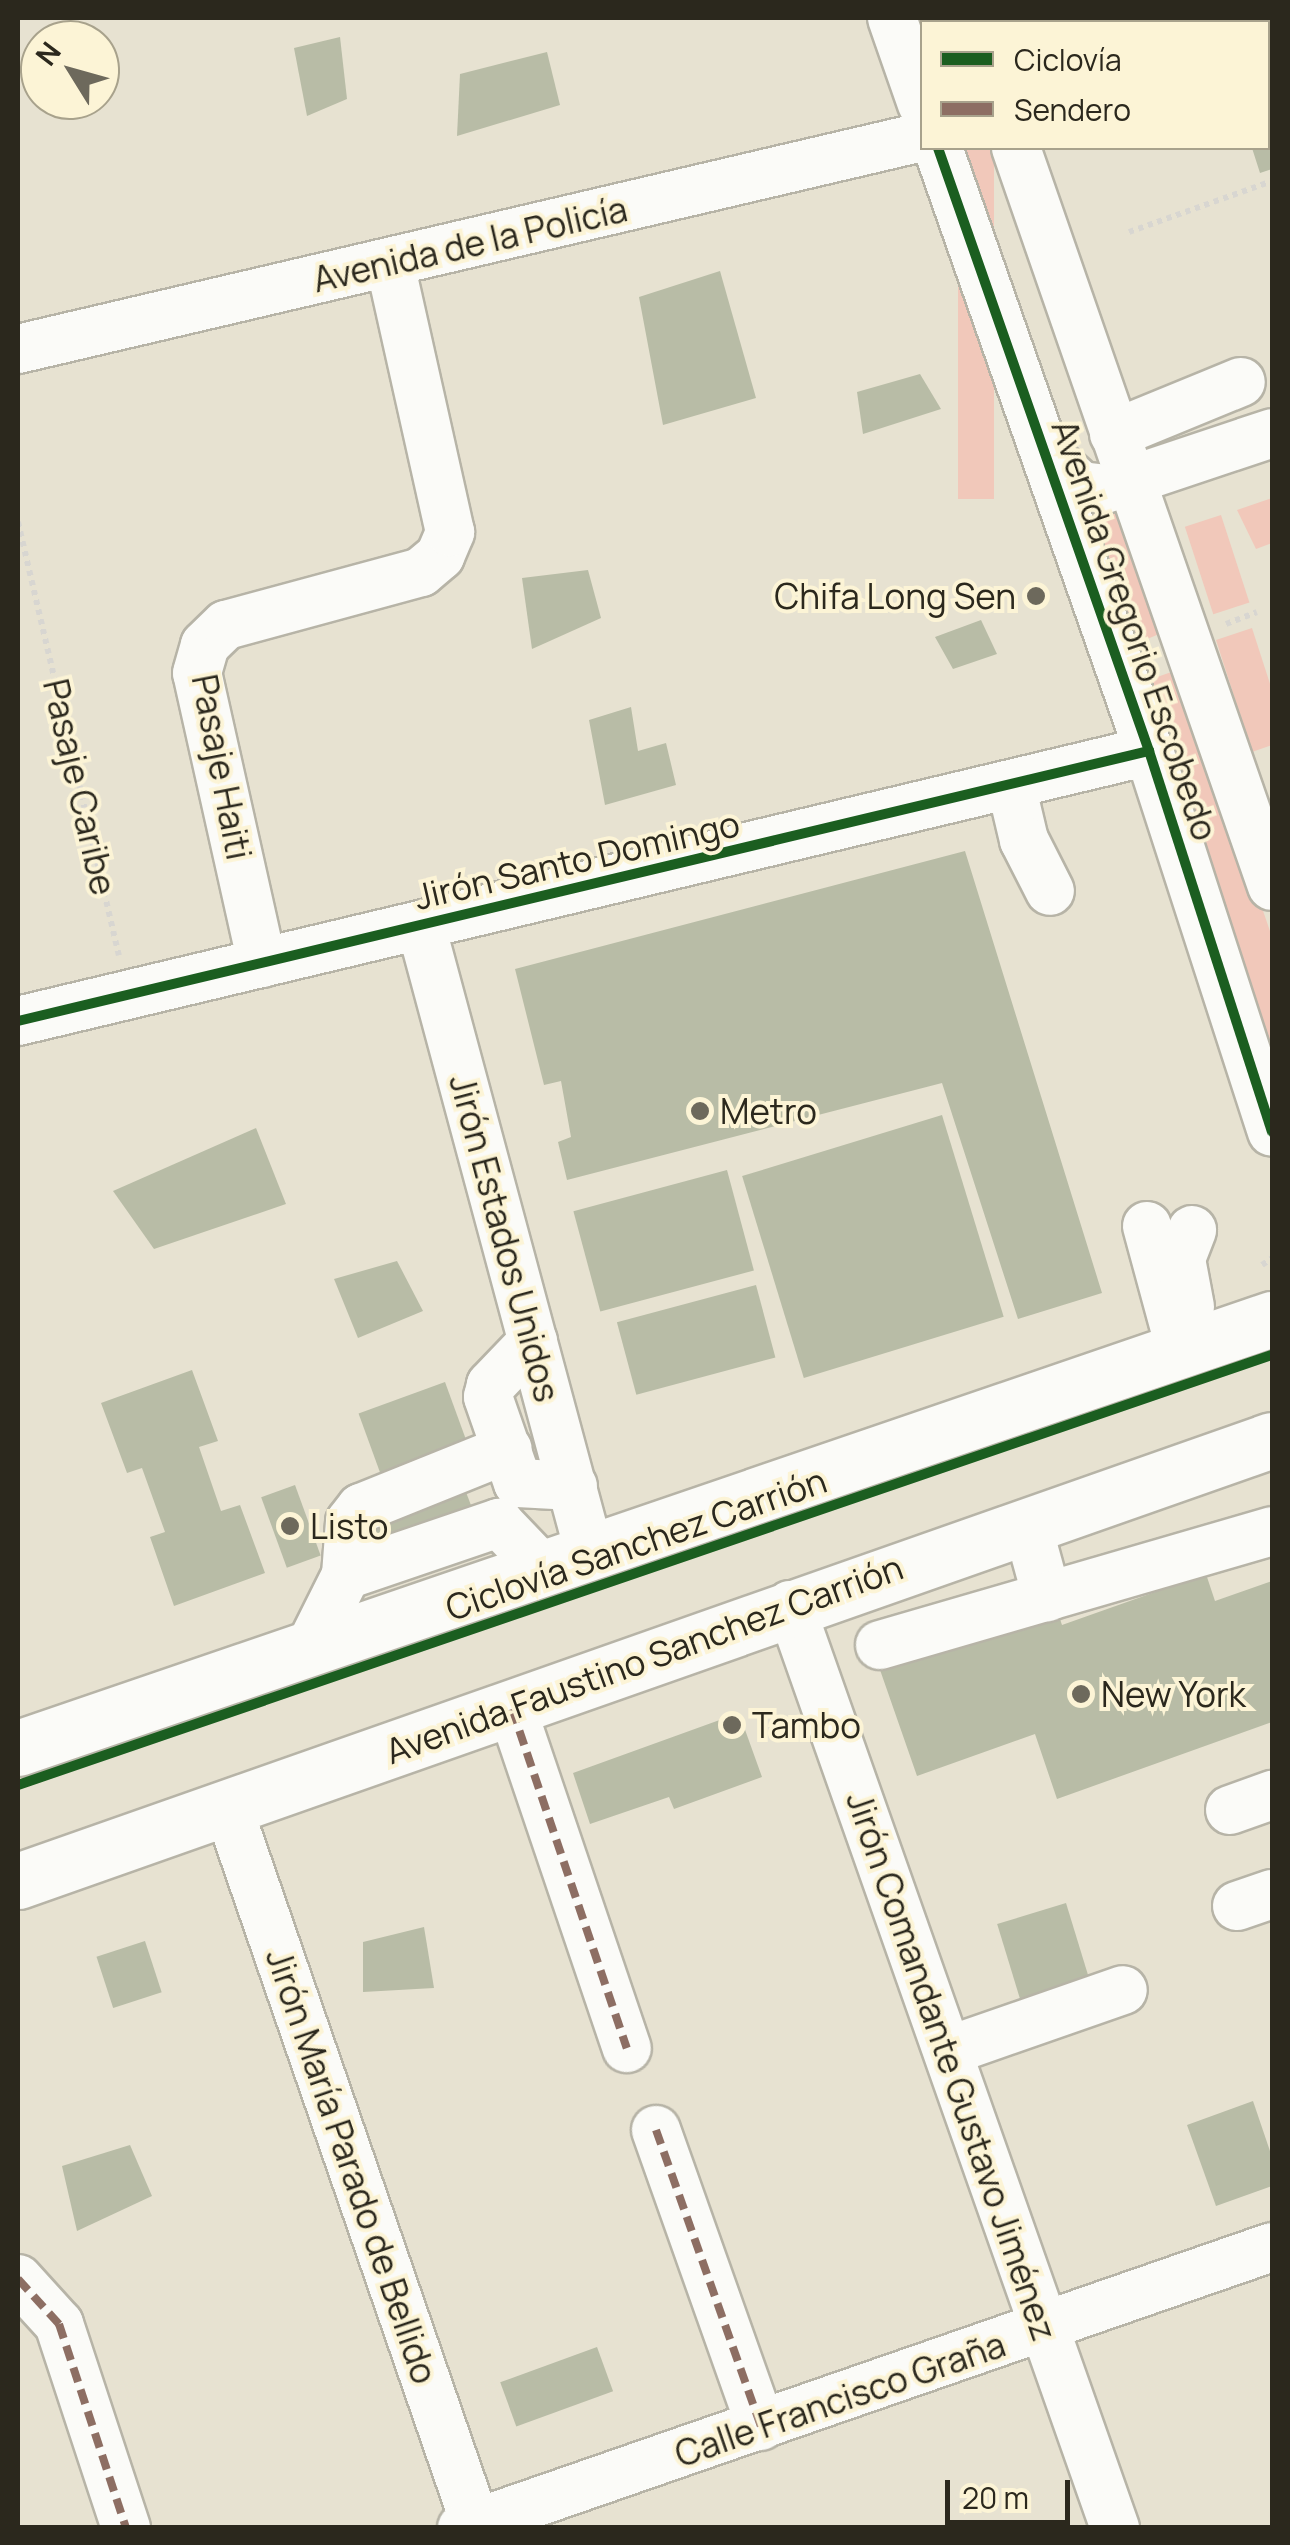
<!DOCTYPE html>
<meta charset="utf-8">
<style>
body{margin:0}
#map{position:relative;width:1290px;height:2545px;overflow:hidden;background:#e7e2d1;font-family:Manrope,sans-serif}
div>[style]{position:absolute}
.green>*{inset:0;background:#f1c8ba;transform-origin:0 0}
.building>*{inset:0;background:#b8bca6;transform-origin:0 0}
.path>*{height:6px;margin-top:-3px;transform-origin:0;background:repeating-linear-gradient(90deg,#d8d6d1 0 5px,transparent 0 10px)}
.roads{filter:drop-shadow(2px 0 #b7b4a7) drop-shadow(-2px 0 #b7b4a7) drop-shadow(0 2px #b7b4a7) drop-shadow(0 -2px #b7b4a7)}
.minor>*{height:48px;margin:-24px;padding:0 24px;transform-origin:24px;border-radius:24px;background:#fbfbf8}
.major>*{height:55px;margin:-27.5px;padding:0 27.5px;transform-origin:27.5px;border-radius:27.5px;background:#fbfbf8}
.quiet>*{height:8px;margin-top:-4px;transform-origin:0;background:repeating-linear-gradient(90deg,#8d6e63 0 15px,transparent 0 23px)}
.cycleway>*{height:10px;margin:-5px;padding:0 5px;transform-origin:5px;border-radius:5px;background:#1b5e20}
.dots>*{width:28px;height:28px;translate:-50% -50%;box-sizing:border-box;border:5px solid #fcf4d6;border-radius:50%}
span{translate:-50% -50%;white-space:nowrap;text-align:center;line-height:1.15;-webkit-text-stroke:8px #fcf4d6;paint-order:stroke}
.street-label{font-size:35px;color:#2b281d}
.poi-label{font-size:35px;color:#2b281d}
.right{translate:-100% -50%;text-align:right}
.left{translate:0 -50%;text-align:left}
.frame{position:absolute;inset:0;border:20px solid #2b281d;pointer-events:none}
.legend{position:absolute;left:920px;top:20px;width:350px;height:130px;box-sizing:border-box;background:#fcf4d6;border:2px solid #a8a28c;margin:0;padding:12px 18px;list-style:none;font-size:30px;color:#2b281d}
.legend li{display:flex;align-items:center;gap:20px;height:50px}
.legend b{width:50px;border:2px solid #a8a28c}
.north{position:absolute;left:20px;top:20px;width:100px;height:100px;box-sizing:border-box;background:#fcf4d6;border:2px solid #a8a28c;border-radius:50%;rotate:307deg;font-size:28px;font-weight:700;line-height:40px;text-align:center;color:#2b281d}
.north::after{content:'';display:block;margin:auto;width:35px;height:45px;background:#6d695c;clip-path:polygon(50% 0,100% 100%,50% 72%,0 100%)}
.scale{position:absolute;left:945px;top:2480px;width:125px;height:45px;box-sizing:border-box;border:5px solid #2b281d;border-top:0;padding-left:12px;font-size:30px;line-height:35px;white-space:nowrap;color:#2b281d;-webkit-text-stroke:8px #fcf4d6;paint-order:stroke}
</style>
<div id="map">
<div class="green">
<i style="left:958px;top:148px;width:36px;height:351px"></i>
<i style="clip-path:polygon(1117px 492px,1173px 628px,1131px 646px,1080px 496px)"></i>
<i style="clip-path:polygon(1272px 498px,1272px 543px,1256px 549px,1237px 510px)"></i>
<i style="left:1221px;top:515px;width:92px;height:38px;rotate:72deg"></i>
<i style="clip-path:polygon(1252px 628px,1272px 690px,1272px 745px,1252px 752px,1216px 640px)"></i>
<i style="clip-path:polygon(1180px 669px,1272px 937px,1272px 1067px,1140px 683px)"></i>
</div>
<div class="building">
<i style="clip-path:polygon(340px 37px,347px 99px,307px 116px,294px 48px)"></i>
<i style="clip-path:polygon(1272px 51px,1272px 169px,1260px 173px,1252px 148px,1268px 148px)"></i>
<i style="clip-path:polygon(547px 52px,560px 105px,457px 136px,460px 74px)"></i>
<i style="clip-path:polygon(720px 271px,756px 398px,663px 425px,639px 297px)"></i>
<i style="clip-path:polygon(920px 374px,941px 409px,863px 434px,857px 392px)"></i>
<i style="clip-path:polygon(588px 570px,601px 618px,532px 649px,522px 578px)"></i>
<i style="clip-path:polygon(981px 620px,997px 654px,953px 669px,935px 637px)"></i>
<i style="clip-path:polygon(631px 707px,638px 751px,666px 743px,676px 785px,605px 805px,589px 720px)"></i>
<i style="clip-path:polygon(965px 851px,1102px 1293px,1018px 1319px,942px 1083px,567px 1180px,558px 1142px,571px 1137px,561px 1081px,544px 1085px,515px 969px)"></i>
<i style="left:942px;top:1115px;width:211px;height:209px;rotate:73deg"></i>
<i style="clip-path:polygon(256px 1128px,286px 1204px,154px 1249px,113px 1191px)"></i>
<i style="left:727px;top:1170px;width:104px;height:159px;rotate:75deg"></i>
<i style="clip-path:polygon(397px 1261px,423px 1311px,358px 1338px,334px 1279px)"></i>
<i style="left:756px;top:1285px;width:75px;height:144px;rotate:75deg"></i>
<i style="clip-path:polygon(192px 1370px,218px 1441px,199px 1447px,221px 1511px,240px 1505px,265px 1573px,174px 1606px,150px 1537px,165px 1532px,142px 1468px,127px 1473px,101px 1403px)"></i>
<i style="left:445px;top:1382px;width:82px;height:92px;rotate:70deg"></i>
<i style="left:295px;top:1485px;width:75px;height:36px;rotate:70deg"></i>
<i style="left:464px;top:1487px;width:22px;height:117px;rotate:69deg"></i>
<i style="clip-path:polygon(1206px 1574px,1215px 1601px,1272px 1581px,1272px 1722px,1057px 1799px,1035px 1734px,917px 1776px,879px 1667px,1055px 1604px,1062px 1625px)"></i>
<i style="clip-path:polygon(739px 1713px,762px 1777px,674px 1809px,669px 1797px,590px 1824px,573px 1773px)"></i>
<i style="left:1066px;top:1903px;width:84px;height:72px;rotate:73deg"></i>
<i style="clip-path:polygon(424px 1927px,434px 1988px,363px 1992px,363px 1942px)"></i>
<i style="left:145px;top:1941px;width:54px;height:51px;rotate:72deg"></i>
<i style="clip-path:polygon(1253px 2101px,1272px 2157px,1272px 2186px,1216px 2206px,1187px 2125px)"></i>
<i style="clip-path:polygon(130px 2145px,152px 2196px,77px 2231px,62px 2166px)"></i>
<i style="left:597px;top:2347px;width:47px;height:103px;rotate:70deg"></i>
</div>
<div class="path">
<i style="left:1129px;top:232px;width:152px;rotate:-19.6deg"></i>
<i style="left:18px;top:522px;width:445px;rotate:76.9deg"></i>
<i style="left:1226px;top:624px;width:33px;rotate:-21deg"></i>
<i style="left:1262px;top:1265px;width:12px;rotate:-35deg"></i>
</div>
<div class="roads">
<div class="minor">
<i style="left:892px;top:18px;width:91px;rotate:70.8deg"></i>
<i style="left:972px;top:18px;width:4px;rotate:63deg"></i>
<i style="left:938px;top:148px;width:639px;rotate:70.71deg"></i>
<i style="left:1149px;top:751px;width:400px;rotate:72.1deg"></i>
<i style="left:1016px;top:148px;width:781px;rotate:70.87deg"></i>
<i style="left:18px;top:349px;width:929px;rotate:-13.2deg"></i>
<i style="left:1114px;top:434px;width:137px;rotate:-22.3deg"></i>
<i style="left:1046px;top:454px;width:47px;rotate:42.4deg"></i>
<i style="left:1081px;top:486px;width:24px;rotate:7deg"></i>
<i style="left:1105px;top:489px;width:176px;rotate:-18.5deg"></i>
<i style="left:1011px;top:785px;width:57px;rotate:76.7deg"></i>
<i style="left:1024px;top:840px;width:57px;rotate:63deg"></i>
<i style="left:421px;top:926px;width:647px;rotate:74.95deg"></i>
<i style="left:262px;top:963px;width:297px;rotate:-102.6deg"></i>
<i style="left:197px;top:673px;width:29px;rotate:-74deg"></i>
<i style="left:205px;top:645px;width:29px;rotate:-44deg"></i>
<i style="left:226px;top:625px;width:202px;rotate:-15.2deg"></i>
<i style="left:421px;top:572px;width:25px;rotate:-40deg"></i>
<i style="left:440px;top:556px;width:26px;rotate:-67deg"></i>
<i style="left:450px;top:532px;width:275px;rotate:-102.6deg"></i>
<i style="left:18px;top:1021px;width:1163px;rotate:-13.43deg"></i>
<i style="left:1147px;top:1226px;width:130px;rotate:74.8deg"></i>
<i style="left:1190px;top:1307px;width:49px;rotate:-100.6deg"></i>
<i style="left:1181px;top:1259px;width:31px;rotate:-69deg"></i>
<i style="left:533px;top:1341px;width:61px;rotate:133.7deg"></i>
<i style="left:491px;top:1385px;width:12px;rotate:104deg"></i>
<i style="left:488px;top:1397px;width:91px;rotate:70.8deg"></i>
<i style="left:518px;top:1483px;width:55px;rotate:3.1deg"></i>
<i style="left:1027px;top:1524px;width:76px;rotate:74.7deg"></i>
<i style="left:346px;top:1575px;width:53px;rotate:-85.7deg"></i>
<i style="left:350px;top:1522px;width:18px;rotate:-52deg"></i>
<i style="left:361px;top:1508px;width:158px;rotate:-21.9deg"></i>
<i style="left:790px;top:1605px;width:979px;rotate:70.6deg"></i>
<i style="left:880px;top:1645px;width:408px;rotate:-16.2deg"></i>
<i style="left:309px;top:1649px;width:83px;rotate:-63.4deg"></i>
<i style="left:346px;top:1575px;width:162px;rotate:-18.8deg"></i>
<i style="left:499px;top:1523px;width:61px;rotate:46.3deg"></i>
<i style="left:512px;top:1709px;width:358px;rotate:71.3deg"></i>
<i style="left:227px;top:1805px;width:765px;rotate:70.93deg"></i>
<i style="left:1230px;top:1810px;width:45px;rotate:-19.7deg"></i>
<i style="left:1237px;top:1906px;width:37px;rotate:-19deg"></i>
<i style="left:948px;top:2051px;width:185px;rotate:-19.2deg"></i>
<i style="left:656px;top:2130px;width:314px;rotate:70.5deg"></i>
<i style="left:18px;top:2279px;width:61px;rotate:47.7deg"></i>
<i style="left:59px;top:2324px;width:215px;rotate:71.8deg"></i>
<i style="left:462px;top:2528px;width:857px;rotate:-19.13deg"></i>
</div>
<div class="major">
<i style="left:18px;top:1748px;width:1325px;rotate:-18.89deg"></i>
<i style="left:18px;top:1881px;width:1329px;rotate:-19.38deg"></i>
</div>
</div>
<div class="quiet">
<i style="left:512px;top:1709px;width:358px;rotate:71.3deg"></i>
<i style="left:656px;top:2130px;width:314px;rotate:70.5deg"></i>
<i style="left:18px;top:2279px;width:61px;rotate:47.7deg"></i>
<i style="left:59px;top:2324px;width:215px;rotate:71.8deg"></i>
</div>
<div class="cycleway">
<i style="left:938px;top:148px;width:639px;rotate:70.71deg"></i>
<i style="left:1149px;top:751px;width:400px;rotate:72.1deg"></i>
<i style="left:18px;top:1021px;width:1163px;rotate:-13.43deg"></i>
<i style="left:18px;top:1785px;width:1326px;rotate:-18.93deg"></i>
</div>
<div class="dots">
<i style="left:1036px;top:596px;background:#6d695c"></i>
<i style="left:700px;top:1111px;background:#6d695c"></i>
<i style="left:290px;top:1526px;background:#6d695c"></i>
<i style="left:1081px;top:1694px;background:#6d695c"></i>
<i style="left:732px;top:1725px;background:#6d695c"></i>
</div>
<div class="street-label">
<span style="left:470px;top:244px;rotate:-13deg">Avenida de la Policía</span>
<span style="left:1135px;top:630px;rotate:71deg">Avenida Gregorio Escobedo</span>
<span style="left:222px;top:767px;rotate:79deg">Pasaje Haiti</span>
<span style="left:80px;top:787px;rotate:77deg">Pasaje Caribe</span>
<span style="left:577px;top:860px;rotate:-13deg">Jirón Santo Domingo</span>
<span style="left:505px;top:1238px;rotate:75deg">Jirón Estados Unidos</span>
<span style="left:636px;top:1544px;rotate:-19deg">Ciclovía Sanchez Carrión</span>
<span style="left:644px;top:1659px;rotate:-20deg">Avenida Faustino Sanchez Carrión</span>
<span style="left:952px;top:2066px;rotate:71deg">Jirón Comandante Gustavo Jiménez</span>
<span style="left:352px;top:2166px;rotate:71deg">Jirón María Parado de Bellido</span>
<span style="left:840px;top:2399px;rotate:-19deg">Calle Francisco Graña</span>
</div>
<div class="poi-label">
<span class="right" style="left:1016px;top:596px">Chifa Long Sen</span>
<span class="left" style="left:720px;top:1111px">Metro</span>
<span class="left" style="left:310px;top:1526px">Listo</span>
<span class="left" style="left:1101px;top:1694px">New York</span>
<span class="left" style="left:752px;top:1725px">Tambo</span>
</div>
<div class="frame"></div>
<ul class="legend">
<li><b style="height:12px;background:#1b5e20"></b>Ciclovía</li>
<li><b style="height:12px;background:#8d6e63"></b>Sendero</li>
</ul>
<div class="north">N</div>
<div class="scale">20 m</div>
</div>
